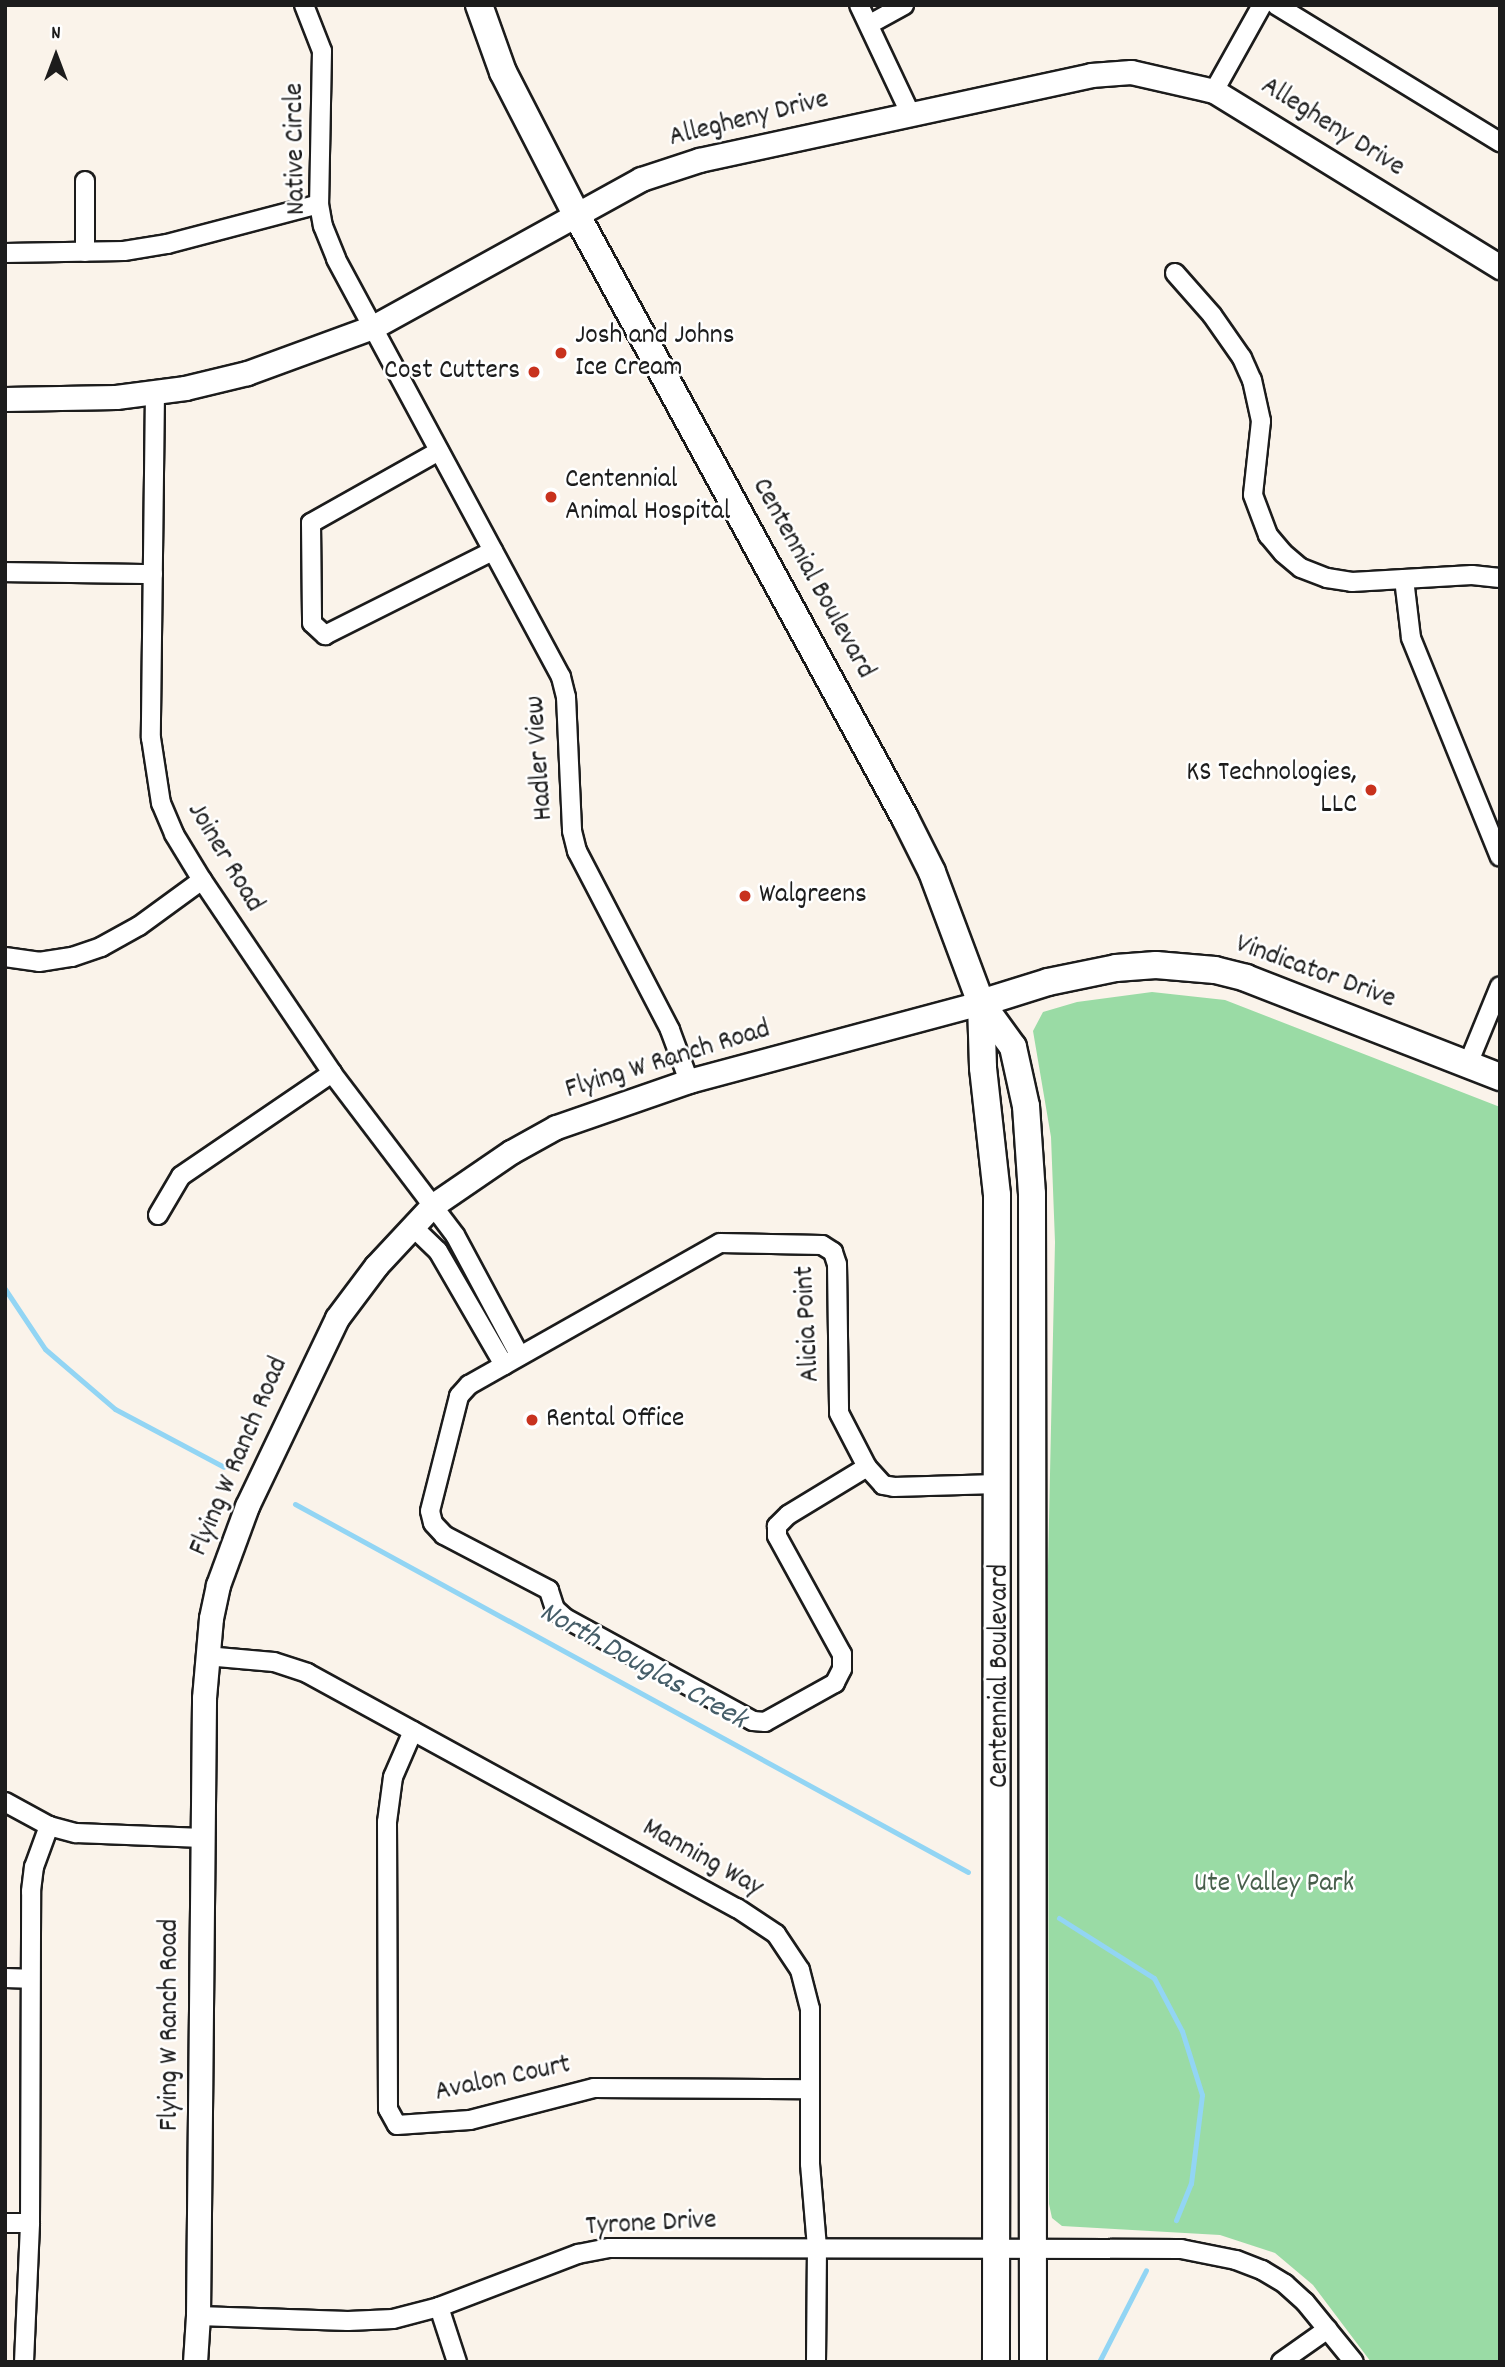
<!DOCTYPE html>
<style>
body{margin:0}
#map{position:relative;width:1505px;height:2367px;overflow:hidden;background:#faf3ea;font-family:Dekko,sans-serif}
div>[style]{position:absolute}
.green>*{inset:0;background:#9adba5}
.stream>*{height:5px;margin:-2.5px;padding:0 2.5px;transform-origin:2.5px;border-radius:2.5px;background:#92d5f4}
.roads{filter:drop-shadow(2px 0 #1c1c1c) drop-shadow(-2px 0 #1c1c1c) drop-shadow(0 2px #1c1c1c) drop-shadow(0 -2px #1c1c1c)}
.minor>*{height:18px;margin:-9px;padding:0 9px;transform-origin:9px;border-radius:9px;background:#fff}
.tertiary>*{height:23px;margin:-11.5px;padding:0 11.5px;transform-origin:11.5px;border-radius:11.5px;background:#fff}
.secondary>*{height:26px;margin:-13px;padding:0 13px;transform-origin:13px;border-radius:13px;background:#fff}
.dots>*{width:19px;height:19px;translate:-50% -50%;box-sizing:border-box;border:4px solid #fff;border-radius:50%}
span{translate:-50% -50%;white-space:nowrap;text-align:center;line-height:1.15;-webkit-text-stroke:5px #fff;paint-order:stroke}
.street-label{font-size:28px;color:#1c1c1c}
.poi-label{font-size:28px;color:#1c1c1c}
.left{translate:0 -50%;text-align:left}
.right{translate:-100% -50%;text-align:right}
.park-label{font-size:28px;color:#485f4c}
.water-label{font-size:30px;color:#455d68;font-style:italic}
.frame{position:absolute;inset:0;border:7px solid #1c1c1c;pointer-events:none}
.north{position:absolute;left:21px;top:21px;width:70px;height:70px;-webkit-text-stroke:5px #fff;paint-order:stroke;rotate:0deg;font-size:19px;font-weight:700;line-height:28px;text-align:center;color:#1c1c1c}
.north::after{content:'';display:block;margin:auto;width:24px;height:32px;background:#1c1c1c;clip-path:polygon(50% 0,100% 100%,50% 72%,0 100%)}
</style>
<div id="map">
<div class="green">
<i style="clip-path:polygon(1152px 992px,1225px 1000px,1500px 1107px,1500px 2362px,1371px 2362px,1313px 2285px,1275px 2253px,1220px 2235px,1062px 2226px,1052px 2218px,1049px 2204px,1048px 1567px,1055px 1242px,1051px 1137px,1033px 1031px,1043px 1012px,1077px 1002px)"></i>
</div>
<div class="stream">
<i style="left:5px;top:1289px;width:72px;rotate:56.3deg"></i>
<i style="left:45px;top:1349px;width:92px;rotate:40.6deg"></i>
<i style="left:115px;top:1409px;width:123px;rotate:28deg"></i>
<i style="left:295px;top:1504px;width:767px;rotate:28.67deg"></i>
<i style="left:1059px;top:1918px;width:112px;rotate:32.3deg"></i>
<i style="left:1154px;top:1978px;width:60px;rotate:62.2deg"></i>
<i style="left:1182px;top:2031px;width:67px;rotate:72.6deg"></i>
<i style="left:1202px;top:2095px;width:89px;rotate:97.1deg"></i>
<i style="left:1191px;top:2183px;width:40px;rotate:112deg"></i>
<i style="left:1099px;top:2362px;width:103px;rotate:-62.9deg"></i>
</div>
<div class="roads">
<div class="minor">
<i style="left:304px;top:5px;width:49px;rotate:68.6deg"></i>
<i style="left:322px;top:51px;width:153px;rotate:91.1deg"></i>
<i style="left:319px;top:204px;width:22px;rotate:80deg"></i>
<i style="left:323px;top:226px;width:35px;rotate:68deg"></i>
<i style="left:336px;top:259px;width:475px;rotate:61.7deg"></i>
<i style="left:561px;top:677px;width:21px;rotate:76deg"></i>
<i style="left:566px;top:697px;width:134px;rotate:87.4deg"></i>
<i style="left:572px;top:831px;width:21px;rotate:76deg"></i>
<i style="left:577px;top:851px;width:202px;rotate:62.5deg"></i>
<i style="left:670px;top:1030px;width:54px;rotate:69.6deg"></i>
<i style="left:859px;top:5px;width:119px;rotate:64.7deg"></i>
<i style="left:1276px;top:5px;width:263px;rotate:31.5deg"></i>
<i style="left:870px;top:24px;width:39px;rotate:-29deg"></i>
<i style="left:1214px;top:91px;width:98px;rotate:-60.8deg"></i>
<i style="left:85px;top:181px;width:71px;rotate:90deg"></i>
<i style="left:5px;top:253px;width:119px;rotate:-1deg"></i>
<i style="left:124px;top:251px;width:44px;rotate:-9.2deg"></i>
<i style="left:167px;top:244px;width:157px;rotate:-14.7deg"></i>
<i style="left:1175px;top:273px;width:56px;rotate:48.6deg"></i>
<i style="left:1212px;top:315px;width:52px;rotate:55.1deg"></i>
<i style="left:1242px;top:358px;width:24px;rotate:66deg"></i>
<i style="left:1252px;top:380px;width:42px;rotate:77.6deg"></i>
<i style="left:1261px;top:421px;width:74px;rotate:96.2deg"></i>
<i style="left:1253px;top:495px;width:43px;rotate:69.4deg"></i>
<i style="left:1268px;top:535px;width:23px;rotate:50deg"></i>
<i style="left:1283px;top:553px;width:23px;rotate:40deg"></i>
<i style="left:1301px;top:568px;width:28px;rotate:21deg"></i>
<i style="left:1327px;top:578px;width:25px;rotate:9deg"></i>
<i style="left:1352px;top:582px;width:120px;rotate:-3.3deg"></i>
<i style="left:1472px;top:575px;width:28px;rotate:6deg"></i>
<i style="left:155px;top:392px;width:346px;rotate:90.7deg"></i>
<i style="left:151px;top:738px;width:66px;rotate:81.3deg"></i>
<i style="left:161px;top:803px;width:34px;rotate:67deg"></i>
<i style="left:174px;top:834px;width:54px;rotate:58.7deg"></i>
<i style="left:202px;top:880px;width:233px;rotate:56deg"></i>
<i style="left:332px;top:1073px;width:203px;rotate:52.8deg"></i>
<i style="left:455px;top:1235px;width:137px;rotate:61.8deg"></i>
<i style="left:439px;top:451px;width:147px;rotate:150.6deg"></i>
<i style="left:311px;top:523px;width:100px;rotate:89.4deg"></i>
<i style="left:312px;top:623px;width:18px;rotate:43deg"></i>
<i style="left:325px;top:635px;width:188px;rotate:-26.6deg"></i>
<i style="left:5px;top:572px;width:148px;rotate:0.8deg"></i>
<i style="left:1404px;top:579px;width:59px;rotate:83.2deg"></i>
<i style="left:1411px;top:638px;width:236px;rotate:67.9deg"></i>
<i style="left:5px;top:957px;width:34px;rotate:8deg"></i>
<i style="left:39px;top:962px;width:33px;rotate:-9deg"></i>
<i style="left:72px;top:957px;width:31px;rotate:-19deg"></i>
<i style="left:101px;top:947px;width:43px;rotate:-28.9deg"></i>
<i style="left:139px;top:926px;width:78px;rotate:-36.1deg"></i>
<i style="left:1468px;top:1064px;width:84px;rotate:-67.7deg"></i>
<i style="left:158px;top:1215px;width:45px;rotate:-59.5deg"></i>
<i style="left:181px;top:1176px;width:183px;rotate:-34.3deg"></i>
<i style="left:412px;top:1226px;width:36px;rotate:44deg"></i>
<i style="left:438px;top:1251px;width:132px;rotate:59.9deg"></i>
<i style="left:867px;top:1467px;width:92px;rotate:148.7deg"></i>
<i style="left:788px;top:1515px;width:16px;rotate:135deg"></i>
<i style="left:777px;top:1526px;width:10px;rotate:90deg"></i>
<i style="left:777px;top:1536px;width:135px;rotate:61.2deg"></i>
<i style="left:842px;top:1654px;width:15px;rotate:90deg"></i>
<i style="left:842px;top:1669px;width:16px;rotate:117deg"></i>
<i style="left:835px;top:1683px;width:80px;rotate:150.9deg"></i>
<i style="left:765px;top:1722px;width:12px;rotate:-175deg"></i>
<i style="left:753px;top:1721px;width:214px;rotate:-151.3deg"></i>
<i style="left:565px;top:1618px;width:13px;rotate:-138deg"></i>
<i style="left:555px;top:1609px;width:20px;rotate:-108deg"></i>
<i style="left:549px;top:1590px;width:119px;rotate:-152.4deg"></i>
<i style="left:444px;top:1535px;width:16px;rotate:-133deg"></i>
<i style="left:433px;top:1523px;width:12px;rotate:-104deg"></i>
<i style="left:430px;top:1511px;width:119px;rotate:-75.8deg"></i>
<i style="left:459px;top:1396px;width:15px;rotate:-48deg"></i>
<i style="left:469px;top:1385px;width:288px;rotate:-29.5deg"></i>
<i style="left:720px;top:1243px;width:102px;rotate:1.1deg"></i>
<i style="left:822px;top:1245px;width:13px;rotate:32deg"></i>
<i style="left:833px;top:1252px;width:13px;rotate:72deg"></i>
<i style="left:837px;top:1264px;width:149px;rotate:89.2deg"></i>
<i style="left:839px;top:1413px;width:61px;rotate:62.6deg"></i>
<i style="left:867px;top:1467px;width:24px;rotate:48deg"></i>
<i style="left:883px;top:1485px;width:11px;rotate:10deg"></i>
<i style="left:894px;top:1487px;width:103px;rotate:-1.7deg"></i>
<i style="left:206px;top:1656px;width:68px;rotate:5deg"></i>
<i style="left:274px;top:1662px;width:35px;rotate:18deg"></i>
<i style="left:307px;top:1673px;width:490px;rotate:28.7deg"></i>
<i style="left:737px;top:1908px;width:47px;rotate:33.7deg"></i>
<i style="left:776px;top:1934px;width:43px;rotate:56.3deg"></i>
<i style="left:800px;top:1970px;width:40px;rotate:75.6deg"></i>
<i style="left:810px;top:2009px;width:155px;rotate:90deg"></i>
<i style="left:810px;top:2164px;width:83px;rotate:85.2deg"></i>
<i style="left:817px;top:2247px;width:115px;rotate:90.5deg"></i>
<i style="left:413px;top:1731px;width:50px;rotate:113.5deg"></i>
<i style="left:393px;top:1777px;width:45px;rotate:97.6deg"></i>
<i style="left:387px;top:1822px;width:287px;rotate:89.8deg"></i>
<i style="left:388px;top:2109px;width:18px;rotate:61deg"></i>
<i style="left:397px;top:2125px;width:73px;rotate:-3.9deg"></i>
<i style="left:470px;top:2120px;width:128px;rotate:-14.5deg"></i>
<i style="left:594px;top:2088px;width:216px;rotate:0.3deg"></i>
<i style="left:5px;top:1802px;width:50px;rotate:28.6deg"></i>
<i style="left:49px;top:1826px;width:28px;rotate:15deg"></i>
<i style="left:76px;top:1833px;width:127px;rotate:2.3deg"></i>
<i style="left:5px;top:1978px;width:24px;rotate:2deg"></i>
<i style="left:5px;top:2223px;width:25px"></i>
<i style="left:439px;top:2307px;width:58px;rotate:71.9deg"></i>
<i style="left:198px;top:2316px;width:150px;rotate:1.9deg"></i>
<i style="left:348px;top:2321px;width:45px;rotate:-2.5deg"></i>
<i style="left:393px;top:2319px;width:48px;rotate:-14.6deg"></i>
<i style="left:439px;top:2307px;width:149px;rotate:-20.9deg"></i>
<i style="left:578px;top:2254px;width:32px;rotate:-11deg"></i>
<i style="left:609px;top:2248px;width:572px;rotate:0.1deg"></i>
<i style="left:1181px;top:2249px;width:56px;rotate:11.3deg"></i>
<i style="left:1236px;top:2260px;width:28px;rotate:21deg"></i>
<i style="left:1262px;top:2270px;width:27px;rotate:31deg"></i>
<i style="left:1285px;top:2284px;width:27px;rotate:42deg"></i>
<i style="left:1305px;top:2302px;width:77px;rotate:50.8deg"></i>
<i style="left:24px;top:2362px;width:139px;rotate:-87.5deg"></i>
<i style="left:30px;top:2223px;width:332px;rotate:-89.8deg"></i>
<i style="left:31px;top:1891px;width:24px;rotate:-83deg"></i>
<i style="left:34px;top:1867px;width:44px;rotate:-69.9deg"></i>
<i style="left:1281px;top:2362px;width:57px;rotate:-35.1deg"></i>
</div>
<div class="tertiary">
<i style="left:5px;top:399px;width:111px;rotate:-1deg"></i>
<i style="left:116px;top:397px;width:70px;rotate:-7.4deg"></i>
<i style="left:185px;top:388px;width:64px;rotate:-13.6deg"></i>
<i style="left:247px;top:373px;width:134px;rotate:-20.1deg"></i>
<i style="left:373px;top:327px;width:306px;rotate:-28.9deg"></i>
<i style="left:641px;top:179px;width:61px;rotate:-18.1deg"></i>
<i style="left:699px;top:160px;width:401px;rotate:-12.2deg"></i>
<i style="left:1091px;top:75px;width:40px;rotate:-4.3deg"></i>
<i style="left:1131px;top:72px;width:85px;rotate:12.9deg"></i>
<i style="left:1214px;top:91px;width:336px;rotate:31.6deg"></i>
<i style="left:195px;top:2362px;width:46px;rotate:-86.3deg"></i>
<i style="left:198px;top:2316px;width:618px;rotate:-89.44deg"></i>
<i style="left:204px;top:1698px;width:80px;rotate:-85deg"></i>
<i style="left:211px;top:1618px;width:34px;rotate:-78deg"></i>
<i style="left:218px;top:1585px;width:84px;rotate:-69.8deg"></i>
<i style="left:247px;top:1506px;width:208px;rotate:-64.4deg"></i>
<i style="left:337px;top:1318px;width:65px;rotate:-53.1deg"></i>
<i style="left:376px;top:1266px;width:82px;rotate:-47deg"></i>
<i style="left:432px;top:1206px;width:96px;rotate:-34.4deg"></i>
<i style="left:511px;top:1152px;width:51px;rotate:-29.1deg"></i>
<i style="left:556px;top:1127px;width:141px;rotate:-19.1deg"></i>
<i style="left:689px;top:1081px;width:302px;rotate:-15deg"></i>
</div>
<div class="secondary">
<i style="left:479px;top:5px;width:71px;rotate:70.3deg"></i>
<i style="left:503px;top:72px;width:160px;rotate:62.8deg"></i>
<i style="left:576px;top:214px;width:688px;rotate:61.42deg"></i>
<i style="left:905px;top:818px;width:60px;rotate:63.4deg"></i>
<i style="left:932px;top:872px;width:140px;rotate:69.5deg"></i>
<i style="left:981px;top:1003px;width:54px;rotate:54deg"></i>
<i style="left:1013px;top:1047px;width:60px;rotate:77.6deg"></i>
<i style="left:1026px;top:1106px;width:88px;rotate:86.1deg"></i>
<i style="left:1032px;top:1194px;width:1168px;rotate:89.95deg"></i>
<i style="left:981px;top:1003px;width:65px;rotate:88.2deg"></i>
<i style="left:983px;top:1068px;width:128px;rotate:83.7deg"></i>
<i style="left:997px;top:1195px;width:1167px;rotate:90.05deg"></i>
<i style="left:981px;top:1003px;width:70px;rotate:-17.4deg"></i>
<i style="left:1048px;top:982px;width:69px;rotate:-11.6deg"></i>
<i style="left:1116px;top:968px;width:40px;rotate:-4.3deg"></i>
<i style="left:1156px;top:965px;width:59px;rotate:4.8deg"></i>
<i style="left:1215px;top:970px;width:32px;rotate:14deg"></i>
<i style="left:1246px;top:978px;width:273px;rotate:21.3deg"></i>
</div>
</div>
<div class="dots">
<i style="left:561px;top:353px;background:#c8321e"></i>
<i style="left:534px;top:372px;background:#c8321e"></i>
<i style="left:551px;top:497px;background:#c8321e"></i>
<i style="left:1371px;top:790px;background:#c8321e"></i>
<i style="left:745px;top:896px;background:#c8321e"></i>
<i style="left:532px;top:1420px;background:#c8321e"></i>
</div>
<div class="street-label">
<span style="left:749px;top:120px;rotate:-14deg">Allegheny Drive</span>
<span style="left:1332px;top:128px;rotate:32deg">Allegheny Drive</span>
<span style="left:297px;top:149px;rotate:-91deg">Native Circle</span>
<span style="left:812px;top:579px;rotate:61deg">Centennial Boulevard</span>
<span style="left:541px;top:758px;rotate:-94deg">Hadler View</span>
<span style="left:224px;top:858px;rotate:59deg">Joiner Road</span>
<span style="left:1315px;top:973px;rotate:20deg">Vindicator Drive</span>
<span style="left:668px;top:1061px;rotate:-17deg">Flying W Ranch Road</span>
<span style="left:809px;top:1324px;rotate:-93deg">Alicia Point</span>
<span style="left:240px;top:1457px;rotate:-67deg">Flying W Ranch Road</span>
<span style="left:1001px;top:1676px;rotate:-90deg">Centennial Boulevard</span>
<span style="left:702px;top:1859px;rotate:29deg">Manning Way</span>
<span style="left:171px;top:2025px;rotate:-90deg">Flying W Ranch Road</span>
<span style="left:503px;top:2080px;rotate:-12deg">Avalon Court</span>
<span style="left:651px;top:2225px;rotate:-3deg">Tyrone Drive</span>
</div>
<div class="poi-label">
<span class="left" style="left:575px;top:353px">Josh and Johns<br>Ice Cream</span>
<span class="right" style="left:520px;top:372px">Cost Cutters</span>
<span class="left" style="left:565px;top:497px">Centennial<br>Animal Hospital</span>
<span class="right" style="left:1357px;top:790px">KS Technologies,<br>LLC</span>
<span class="left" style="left:759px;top:896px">Walgreens</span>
<span class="left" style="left:546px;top:1420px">Rental Office</span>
</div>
<div class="park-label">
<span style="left:1274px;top:1885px">Ute Valley Park</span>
</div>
<div class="water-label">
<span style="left:642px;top:1668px;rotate:29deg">North Douglas Creek</span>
</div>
<div class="frame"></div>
<div class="north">N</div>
</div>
